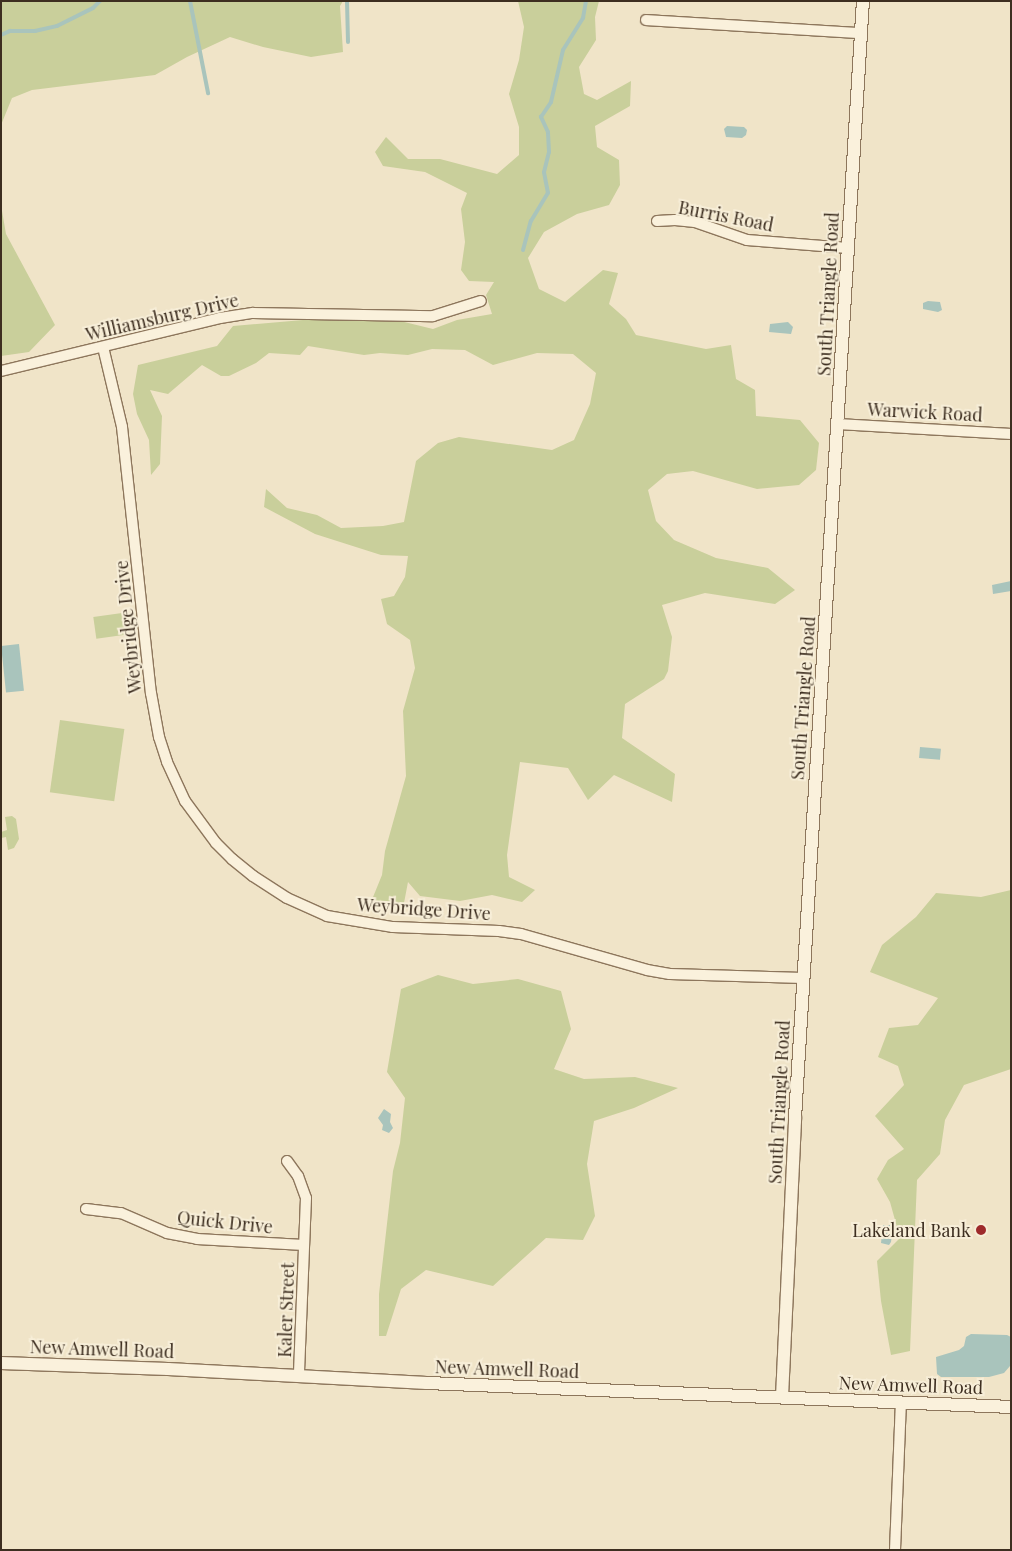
<!DOCTYPE html>
<style>
body{margin:0}
#map{position:relative;width:1012px;height:1551px;overflow:hidden;background:#f0e4c8;font-family:"Playfair Display",serif}
div>[style]{position:absolute}
.green>*{inset:0;background:#c9cf9b;transform-origin:0 0}
.water>*{inset:0;background:#a9c4bc;transform-origin:0 0}
.stream>*{height:4px;margin:-2px;padding:0 2px;transform-origin:2px;border-radius:2px;background:#a9c4bc}
.roads{filter:drop-shadow(1px 0 #8d765c) drop-shadow(-1px 0 #8d765c) drop-shadow(0 1px #8d765c) drop-shadow(0 -1px #8d765c)}
.minor>*{height:10px;margin:-5px;padding:0 5px;transform-origin:5px;border-radius:5px;background:#faf1dc}
.tertiary>*{height:12px;margin:-6px;padding:0 6px;transform-origin:6px;border-radius:6px;background:#faf1dc}
.dots>*{width:14px;height:14px;translate:-50% -50%;box-sizing:border-box;border:2px solid #f7eed8;border-radius:50%}
span{translate:-50% -50%;white-space:nowrap;text-align:center;line-height:1.15;-webkit-text-stroke:4px #f7eed8;paint-order:stroke}
.street-label{font-size:18px;color:#3d2e20}
.poi-label{font-size:18px;color:#3d2e20}
.right{translate:-100% -50%;text-align:right}
.frame{position:absolute;inset:0;border:2px solid #3d2e20;pointer-events:none}
</style>
<div id="map">
<div class="green">
<i style="clip-path:polygon(1px 1px,343px 1px,340px 6px,343px 52px,311px 57px,263px 47px,230px 37px,187px 57px,155px 75px,32px 90px,12px 98px,1px 125px)"></i>
<i style="clip-path:polygon(518px 1px,599px 1px,595px 17px,596px 40px,579px 67px,584px 94px,597px 100px,631px 81px,630px 106px,595px 126px,597px 147px,619px 160px,620px 185px,609px 205px,577px 214px,544px 232px,528px 258px,539px 289px,565px 302px,603px 270px,618px 273px,609px 304px,626px 319px,636px 335px,706px 349px,731px 345px,736px 379px,755px 390px,756px 416px,800px 420px,819px 443px,816px 470px,799px 485px,757px 489px,693px 471px,667px 474px,648px 490px,656px 521px,674px 540px,716px 558px,768px 568px,795px 590px,775px 604px,705px 593px,662px 605px,672px 637px,668px 671px,664px 679px,625px 704px,622px 738px,675px 774px,672px 802px,614px 775px,588px 800px,568px 768px,520px 762px,507px 855px,509px 877px,535px 890px,522px 902px,492px 895px,460px 901px,420px 896px,408px 882px,404px 903px,382px 908px,371px 902px,382px 875px,385px 851px,406px 776px,403px 711px,415px 668px,410px 640px,387px 624px,381px 599px,394px 596px,405px 577px,408px 556px,381px 555px,315px 534px,264px 507px,266px 489px,287px 508px,317px 515px,341px 528px,383px 526px,404px 522px,416px 461px,438px 443px,459px 437px,552px 450px,574px 440px,590px 404px,596px 373px,573px 354px,537px 353px,493px 365px,465px 350px,432px 349px,408px 355px,380px 353px,364px 355px,308px 346px,300px 355px,269px 353px,256px 363px,229px 376px,221px 376px,202px 365px,168px 394px,150px 390px,162px 416px,160px 464px,151px 475px,149px 440px,137px 414px,133px 394px,138px 365px,217px 346px,233px 326px,326px 318px,366px 321px,392px 319px,433px 329px,457px 320px,492px 314px,486px 295px,494px 282px,469px 281px,461px 270px,465px 242px,461px 209px,467px 193px,425px 172px,383px 166px,375px 152px,386px 137px,408px 159px,440px 159px,497px 174px,519px 155px,519px 127px,509px 94px,519px 60px,524px 27px)"></i>
<i style="clip-path:polygon(1px 205px,6px 234px,55px 325px,29px 352px,1px 356px)"></i>
<i style="left:122px;top:613px;width:22px;height:29px;rotate:82deg"></i>
<i style="left:60px;top:720px;width:65px;height:73px;rotate:8deg"></i>
<i style="clip-path:polygon(12px 816px,16px 819px,19px 839px,14px 848px,8px 850px,6px 837px,1px 838px,1px 832px,7px 830px,5px 817px)"></i>
<i style="clip-path:polygon(1011px 890px,1011px 1069px,964px 1085px,945px 1120px,940px 1154px,917px 1180px,910px 1351px,891px 1355px,881px 1301px,877px 1261px,900px 1238px,890px 1202px,877px 1179px,888px 1160px,904px 1149px,875px 1116px,904px 1085px,898px 1066px,878px 1057px,889px 1028px,918px 1025px,938px 998px,870px 972px,882px 945px,916px 917px,936px 893px,981px 897px)"></i>
<i style="clip-path:polygon(438px 975px,473px 984px,518px 979px,561px 991px,571px 1029px,554px 1069px,584px 1079px,635px 1077px,678px 1088px,634px 1108px,594px 1121px,587px 1164px,595px 1216px,583px 1240px,546px 1238px,493px 1286px,426px 1270px,401px 1289px,386px 1336px,379px 1336px,379px 1294px,393px 1171px,400px 1143px,405px 1098px,387px 1072px,401px 989px)"></i>
</div>
<div class="water">
<i style="clip-path:polygon(727px 126px,744px 127px,747px 130px,746px 135px,742px 138px,726px 137px,724px 129px)"></i>
<i style="clip-path:polygon(928px 301px,940px 302px,942px 310px,938px 312px,923px 309px,923px 303px)"></i>
<i style="clip-path:polygon(788px 322px,793px 327px,791px 334px,769px 332px,770px 324px)"></i>
<i style="clip-path:polygon(1011px 581px,1011px 591px,993px 594px,992px 585px)"></i>
<i style="left:19px;top:644px;width:47px;height:18px;rotate:84deg"></i>
<i style="left:920px;top:747px;width:21px;height:11px;rotate:5deg"></i>
<i style="clip-path:polygon(384px 1109px,391px 1114px,390px 1122px,393px 1128px,389px 1133px,382px 1130px,383px 1125px,378px 1118px)"></i>
<i style="clip-path:polygon(883px 1225px,893px 1225px,891px 1242px,889px 1245px,881px 1243px)"></i>
<i style="clip-path:polygon(971px 1334px,1007px 1335px,1011px 1337px,1010px 1366px,1004px 1373px,989px 1377px,941px 1377px,937px 1374px,936px 1357px,959px 1350px,964px 1346px,966px 1337px)"></i>
</div>
<div class="stream">
<i style="left:190px;top:1px;width:94px;rotate:78.9deg"></i>
<i style="left:347px;top:1px;width:41px;rotate:88.6deg"></i>
<i style="left:1px;top:35px;width:10px;rotate:-24deg"></i>
<i style="left:10px;top:31px;width:25px"></i>
<i style="left:35px;top:31px;width:23px;rotate:-13deg"></i>
<i style="left:57px;top:26px;width:40px;rotate:-26.6deg"></i>
<i style="left:93px;top:8px;width:10px;rotate:-45deg"></i>
<i style="left:523px;top:250px;width:30px;rotate:-75deg"></i>
<i style="left:531px;top:221px;width:33px;rotate:-59deg"></i>
<i style="left:548px;top:193px;width:21px;rotate:-101deg"></i>
<i style="left:544px;top:172px;width:21px;rotate:-76deg"></i>
<i style="left:549px;top:152px;width:20px;rotate:-93deg"></i>
<i style="left:548px;top:132px;width:17px;rotate:-115deg"></i>
<i style="left:541px;top:117px;width:18px;rotate:-56deg"></i>
<i style="left:551px;top:102px;width:53px;rotate:-77deg"></i>
<i style="left:563px;top:50px;width:38px;rotate:-58deg"></i>
<i style="left:583px;top:18px;width:17px;rotate:-80deg"></i>
</div>
<div class="roads">
<div class="minor">
<i style="left:646px;top:20px;width:215px;rotate:3.5deg"></i>
<i style="left:657px;top:221px;width:18px;rotate:-3deg"></i>
<i style="left:675px;top:220px;width:20px;rotate:6deg"></i>
<i style="left:695px;top:222px;width:55px;rotate:19.1deg"></i>
<i style="left:747px;top:240px;width:101px;rotate:4.5deg"></i>
<i style="left:103px;top:347px;width:82px;rotate:76.6deg"></i>
<i style="left:122px;top:427px;width:268px;rotate:83.8deg"></i>
<i style="left:151px;top:693px;width:45px;rotate:79.7deg"></i>
<i style="left:159px;top:737px;width:26px;rotate:72deg"></i>
<i style="left:167px;top:762px;width:43px;rotate:65.2deg"></i>
<i style="left:185px;top:801px;width:52px;rotate:53.6deg"></i>
<i style="left:216px;top:843px;width:23px;rotate:45deg"></i>
<i style="left:232px;top:859px;width:27px;rotate:39deg"></i>
<i style="left:253px;top:876px;width:40px;rotate:32.9deg"></i>
<i style="left:287px;top:898px;width:44px;rotate:24.2deg"></i>
<i style="left:327px;top:916px;width:67px;rotate:9.5deg"></i>
<i style="left:393px;top:927px;width:106px;rotate:2.2deg"></i>
<i style="left:499px;top:931px;width:22px;rotate:8deg"></i>
<i style="left:521px;top:934px;width:131px;rotate:15.9deg"></i>
<i style="left:647px;top:970px;width:23px;rotate:10deg"></i>
<i style="left:670px;top:974px;width:133px;rotate:1.7deg"></i>
<i style="left:1px;top:371px;width:225px;rotate:-13.6deg"></i>
<i style="left:220px;top:318px;width:33px;rotate:-9deg"></i>
<i style="left:253px;top:313px;width:180px;rotate:1deg"></i>
<i style="left:433px;top:316px;width:50px;rotate:-17.4deg"></i>
<i style="left:838px;top:424px;width:173px;rotate:3.3deg"></i>
<i style="left:287px;top:1161px;width:19px;rotate:54deg"></i>
<i style="left:298px;top:1176px;width:23px;rotate:70deg"></i>
<i style="left:306px;top:1198px;width:177px;rotate:92.3deg"></i>
<i style="left:86px;top:1209px;width:35px;rotate:7deg"></i>
<i style="left:121px;top:1213px;width:50px;rotate:23.5deg"></i>
<i style="left:167px;top:1233px;width:31px;rotate:11deg"></i>
<i style="left:197px;top:1239px;width:107px;rotate:3.2deg"></i>
<i style="left:895px;top:1550px;width:147px;rotate:-87.7deg"></i>
</div>
<div class="tertiary">
<i style="left:1px;top:1363px;width:167px;rotate:2.1deg"></i>
<i style="left:168px;top:1369px;width:259px;rotate:3.1deg"></i>
<i style="left:427px;top:1383px;width:584px;rotate:2.35deg"></i>
<i style="left:782px;top:1397px;width:279px;rotate:-87.3deg"></i>
<i style="left:795px;top:1118px;width:1119px;rotate:-86.52deg"></i>
</div>
</div>
<div class="dots">
<i style="left:981px;top:1230px;background:#9e2a2b"></i>
</div>
<div class="street-label">
<span style="left:726px;top:216px;rotate:11deg">Burris Road</span>
<span style="left:828px;top:294px;rotate:-87deg">South Triangle Road</span>
<span style="left:162px;top:317px;rotate:-13deg">Williamsburg Drive</span>
<span style="left:925px;top:412px;rotate:3deg">Warwick Road</span>
<span style="left:128px;top:627px;rotate:-96deg">Weybridge Drive</span>
<span style="left:803px;top:698px;rotate:-86deg">South Triangle Road</span>
<span style="left:424px;top:909px;rotate:4deg">Weybridge Drive</span>
<span style="left:779px;top:1102px;rotate:-87deg">South Triangle Road</span>
<span style="left:225px;top:1222px;rotate:6deg">Quick Drive</span>
<span style="left:286px;top:1310px;rotate:-88deg">Kaler Street</span>
<span style="left:102px;top:1349px;rotate:2deg">New Amwell Road</span>
<span style="left:507px;top:1369px;rotate:2deg">New Amwell Road</span>
<span style="left:911px;top:1385px;rotate:2deg">New Amwell Road</span>
</div>
<div class="poi-label">
<span class="right" style="left:971px;top:1230px">Lakeland Bank</span>
</div>
<div class="frame"></div>
</div>
